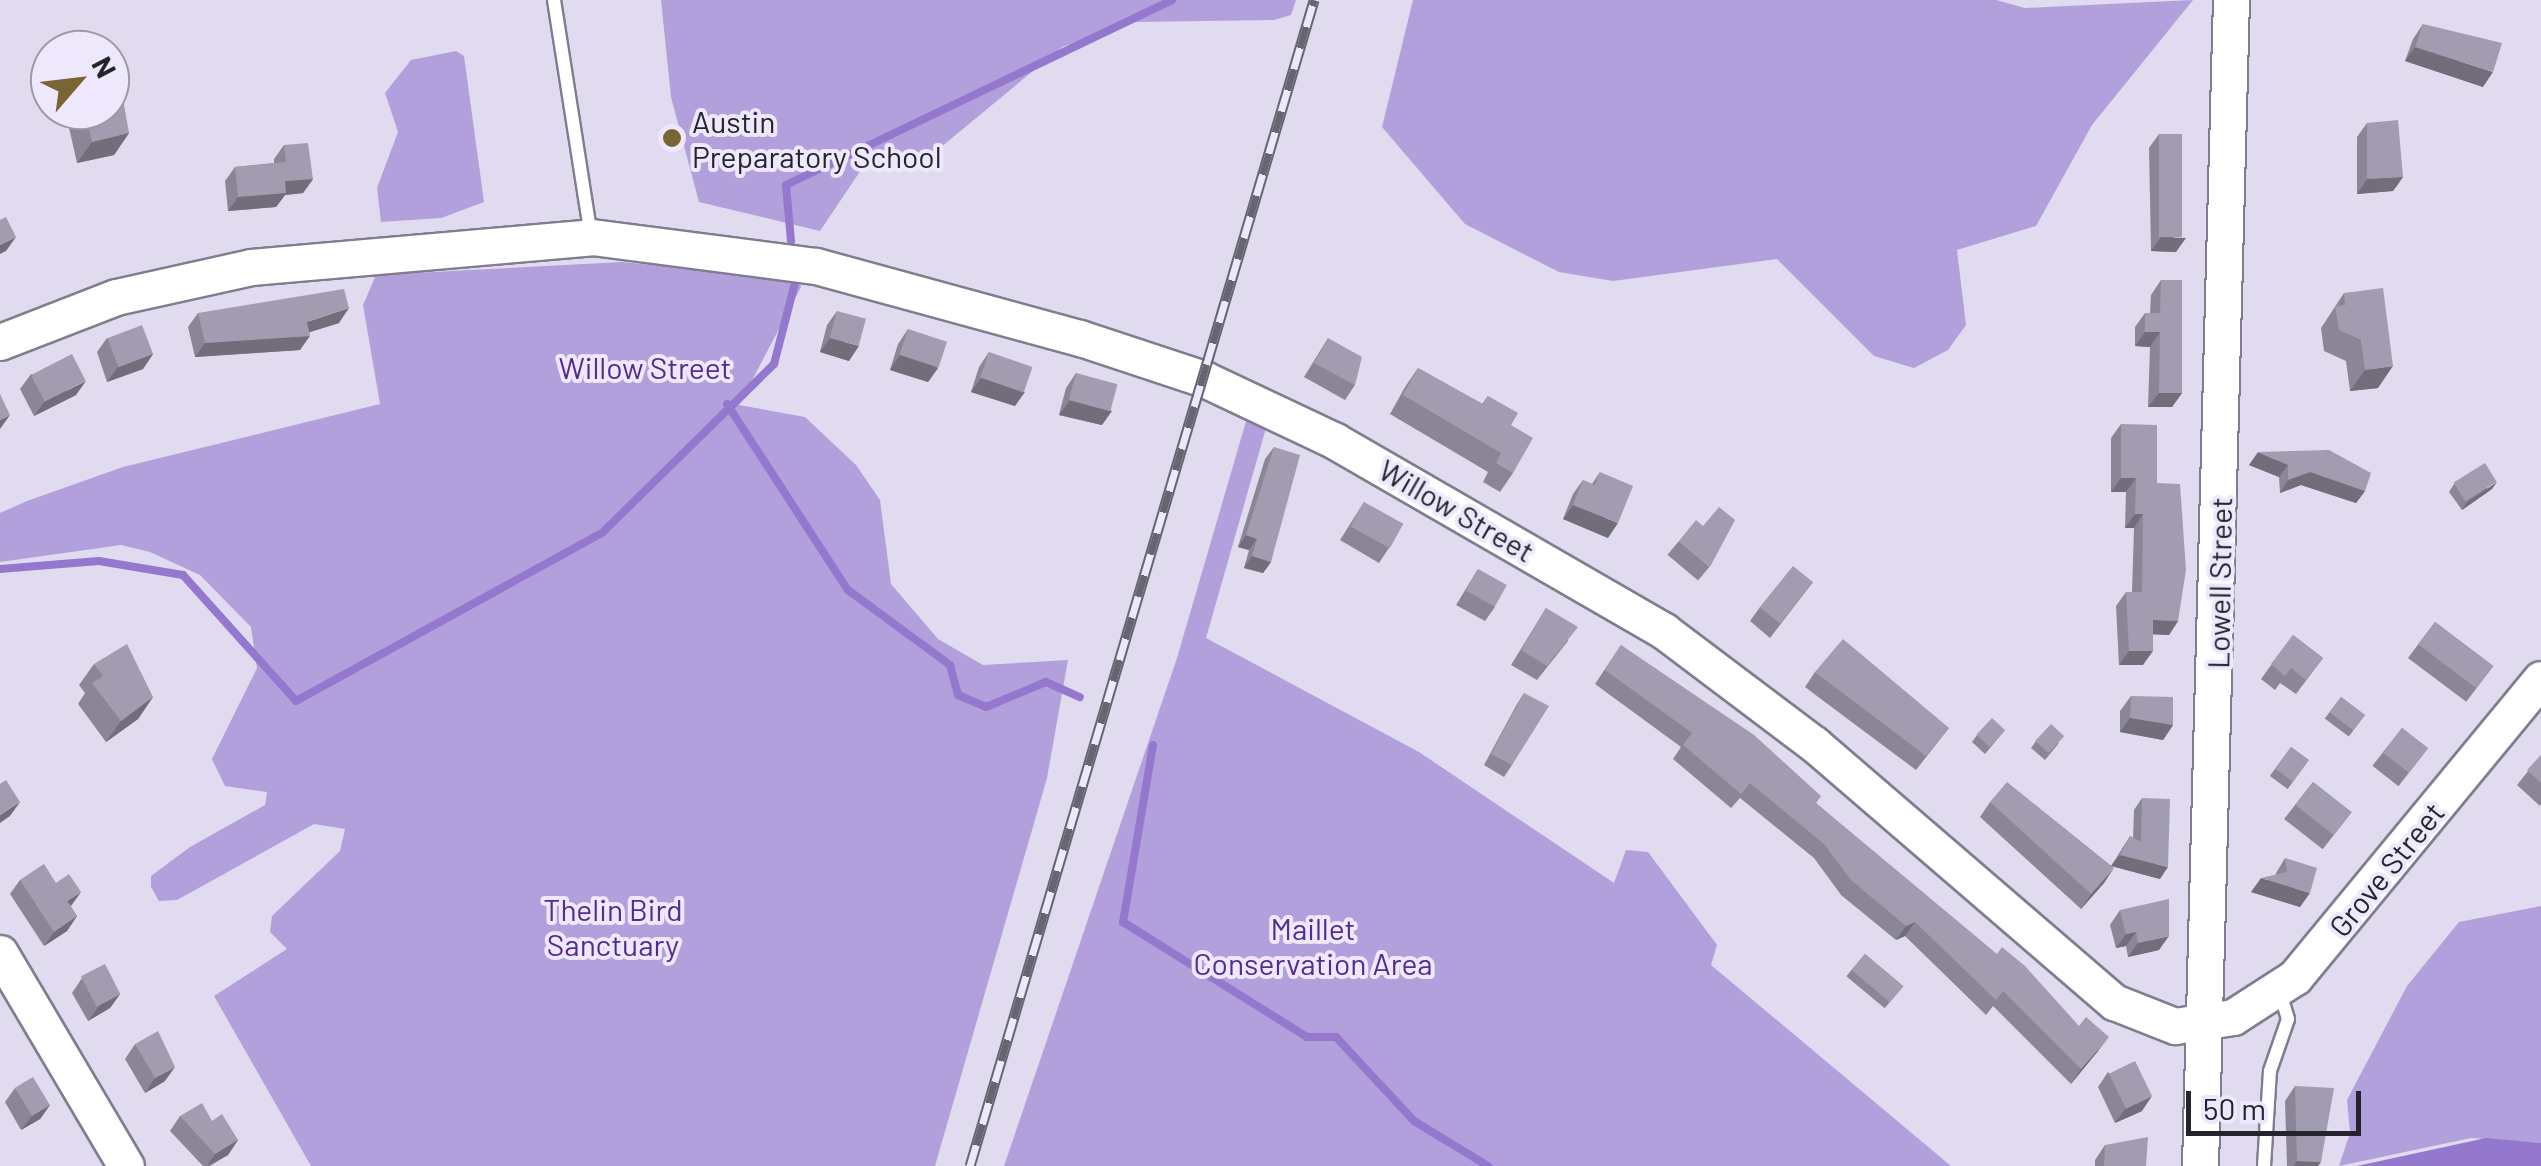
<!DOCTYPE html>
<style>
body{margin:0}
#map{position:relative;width:2541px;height:1166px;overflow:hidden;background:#e0dbef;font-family:Barlow,sans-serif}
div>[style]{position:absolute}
.green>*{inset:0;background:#b1a0db}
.water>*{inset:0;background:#9478cd}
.stream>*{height:8px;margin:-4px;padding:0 4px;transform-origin:4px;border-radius:4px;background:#9478cd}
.roads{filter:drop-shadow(2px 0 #817c8f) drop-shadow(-2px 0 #817c8f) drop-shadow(0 2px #817c8f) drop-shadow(0 -2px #817c8f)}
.lane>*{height:12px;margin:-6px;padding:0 6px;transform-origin:6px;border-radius:6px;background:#fff}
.secondary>*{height:35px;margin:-17.5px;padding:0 17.5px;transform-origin:17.5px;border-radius:17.5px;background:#fff}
.rail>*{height:11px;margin-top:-5.5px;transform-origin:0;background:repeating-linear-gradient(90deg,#eee8fd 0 22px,#686572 0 44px);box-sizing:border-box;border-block:2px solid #686572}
.wall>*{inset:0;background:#8b8697;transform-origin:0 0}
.shaded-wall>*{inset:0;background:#716d7b}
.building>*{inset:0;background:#a29cb0;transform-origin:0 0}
.dots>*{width:28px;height:28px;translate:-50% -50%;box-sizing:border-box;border:5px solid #eee8fd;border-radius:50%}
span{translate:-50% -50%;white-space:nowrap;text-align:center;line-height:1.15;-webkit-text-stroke:8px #eee8fd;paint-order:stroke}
.poi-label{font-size:30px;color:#25232b}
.left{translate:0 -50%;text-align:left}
.park-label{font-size:30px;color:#552b90}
.street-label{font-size:30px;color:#25232b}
.north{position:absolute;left:30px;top:30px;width:100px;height:100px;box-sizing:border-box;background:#eee8fd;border:2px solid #9e99a9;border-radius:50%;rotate:62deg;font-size:28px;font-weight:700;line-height:40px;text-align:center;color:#25232b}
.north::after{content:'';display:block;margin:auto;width:35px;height:45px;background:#796534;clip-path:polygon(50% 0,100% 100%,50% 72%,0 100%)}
.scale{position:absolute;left:2186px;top:1091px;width:175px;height:45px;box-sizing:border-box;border:5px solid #25232b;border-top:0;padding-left:12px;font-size:30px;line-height:35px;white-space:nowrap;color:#25232b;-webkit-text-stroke:8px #eee8fd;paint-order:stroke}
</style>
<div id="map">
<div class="green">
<i style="clip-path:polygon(661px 0,1296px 0,1291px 15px,1274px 20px,1133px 22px,1062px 47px,935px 152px,869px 158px,820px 231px,699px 202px,671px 97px)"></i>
<i style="clip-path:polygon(1413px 0,1996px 0,2025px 8px,2193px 0,2092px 125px,2036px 226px,1957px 250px,1966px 325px,1948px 350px,1914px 368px,1874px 356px,1777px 259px,1613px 281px,1559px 272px,1465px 224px,1382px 127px)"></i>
<i style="clip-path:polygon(456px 51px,464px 56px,484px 202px,441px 218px,381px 222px,377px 188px,398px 132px,385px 93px,411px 60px)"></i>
<i style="clip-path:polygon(622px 262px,797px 279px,801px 287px,739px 405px,805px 417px,856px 465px,880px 500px,891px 584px,938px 639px,983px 665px,1068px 660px,1047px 778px,935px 1166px,311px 1166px,214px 996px,287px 949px,270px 932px,272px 916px,340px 851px,345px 829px,314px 824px,177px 900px,159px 901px,151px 887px,151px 876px,190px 847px,265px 805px,267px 792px,225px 786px,212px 759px,257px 668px,251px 627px,200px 575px,150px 552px,121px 545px,0 562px,0 513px,27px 501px,123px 467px,380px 404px,363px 305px,376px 275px)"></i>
<i style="clip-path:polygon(1247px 418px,1266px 428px,1206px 638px,1419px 752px,1614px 883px,1626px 850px,1648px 852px,1717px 945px,1711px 965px,1951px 1166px,1004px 1166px,1177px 658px)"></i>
<i style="clip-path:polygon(2541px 906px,2541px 1143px,2471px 1138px,2339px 1166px,2350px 1133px,2347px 1100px,2407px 986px,2459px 922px)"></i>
</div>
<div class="water">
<i style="clip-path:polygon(2486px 1138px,2541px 1143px,2541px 1166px,2357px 1166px)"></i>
</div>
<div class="stream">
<i style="left:791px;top:241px;width:56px;rotate:-95.1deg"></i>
<i style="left:786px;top:185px;width:428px;rotate:-25.6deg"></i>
<i style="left:727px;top:404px;width:222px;rotate:57deg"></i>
<i style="left:848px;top:590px;width:127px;rotate:36.3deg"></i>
<i style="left:950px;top:665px;width:31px;rotate:75deg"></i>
<i style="left:958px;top:695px;width:30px;rotate:23deg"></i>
<i style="left:986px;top:707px;width:65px;rotate:-22.6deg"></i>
<i style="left:1046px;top:682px;width:37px;rotate:24deg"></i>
<i style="left:0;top:569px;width:99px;rotate:-4.6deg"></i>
<i style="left:99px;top:561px;width:85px;rotate:9.5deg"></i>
<i style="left:183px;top:575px;width:169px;rotate:48.1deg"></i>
<i style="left:296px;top:701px;width:350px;rotate:-28.8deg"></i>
<i style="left:603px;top:532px;width:240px;rotate:-44.5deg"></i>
<i style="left:774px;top:364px;width:84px;rotate:-75.5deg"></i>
<i style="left:1153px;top:745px;width:180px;rotate:99.6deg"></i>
<i style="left:1123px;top:922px;width:217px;rotate:32deg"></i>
<i style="left:1307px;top:1037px;width:29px"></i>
<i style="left:1336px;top:1037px;width:115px;rotate:47.1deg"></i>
<i style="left:1414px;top:1121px;width:87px;rotate:31.3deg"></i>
</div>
<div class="roads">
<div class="lane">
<i style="left:554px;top:0;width:238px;rotate:81.1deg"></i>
<i style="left:2264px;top:1166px;width:95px;rotate:-86.4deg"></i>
<i style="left:2270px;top:1071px;width:55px;rotate:-70.9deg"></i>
<i style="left:2288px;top:1019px;width:30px;rotate:-107deg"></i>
</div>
<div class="secondary">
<i style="left:0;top:342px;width:124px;rotate:-21.2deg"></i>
<i style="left:116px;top:297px;width:138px;rotate:-12.5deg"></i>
<i style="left:251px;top:267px;width:342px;rotate:-5deg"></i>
<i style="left:592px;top:237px;width:226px;rotate:7.4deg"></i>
<i style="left:816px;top:266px;width:274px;rotate:15.3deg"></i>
<i style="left:1080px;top:338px;width:131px;rotate:18.3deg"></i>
<i style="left:1204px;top:379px;width:145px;rotate:25.3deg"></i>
<i style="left:1335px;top:441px;width:380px;rotate:30deg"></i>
<i style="left:1664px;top:631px;width:188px;rotate:37deg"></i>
<i style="left:1814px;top:744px;width:396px;rotate:40.7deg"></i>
<i style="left:2114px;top:1002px;width:66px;rotate:21.5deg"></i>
<i style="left:2175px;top:1026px;width:59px;rotate:-8.8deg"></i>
<i style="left:2233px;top:1017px;width:74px;rotate:-32.8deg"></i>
<i style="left:2295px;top:977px;width:386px;rotate:-50.5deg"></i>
<i style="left:0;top:953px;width:247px;rotate:59.4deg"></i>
<i style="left:2200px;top:1166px;width:1166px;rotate:-88.48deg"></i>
</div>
</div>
<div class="rail">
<i style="left:970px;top:1166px;width:1216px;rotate:-73.56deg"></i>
</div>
<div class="wall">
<i style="clip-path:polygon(2423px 24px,2483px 87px,2405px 61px,2413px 39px)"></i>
<i style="clip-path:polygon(65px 110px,110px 110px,129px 133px,114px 155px,77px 163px)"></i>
<i style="clip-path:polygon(2367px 123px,2403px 177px,2393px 191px,2357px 194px,2357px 137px)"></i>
<i style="clip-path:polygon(2159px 134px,2176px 252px,2151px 251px,2149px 148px)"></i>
<i style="clip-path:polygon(284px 145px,313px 179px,303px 193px,285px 195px,276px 207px,228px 211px,225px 181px,235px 167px,274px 163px,274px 159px)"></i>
<i style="clip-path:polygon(2161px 280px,2182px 393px,2172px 407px,2148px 407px,2150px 347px,2135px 346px,2135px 327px,2145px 313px,2150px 313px,2151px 295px)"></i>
<i style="clip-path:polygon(2344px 293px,2378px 388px,2350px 391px,2346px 361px,2324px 351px,2321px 328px)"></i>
<i style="clip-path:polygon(837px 311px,849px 361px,820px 352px,827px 325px)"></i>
<i style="clip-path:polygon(198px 313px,339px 323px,310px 332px,300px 350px,195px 357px,188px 327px)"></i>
<i style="clip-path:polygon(908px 329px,938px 368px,928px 382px,890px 370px,898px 344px)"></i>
<i style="clip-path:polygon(107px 338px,153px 354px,143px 369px,107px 382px,97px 352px)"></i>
<i style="clip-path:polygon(1328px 338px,1355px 385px,1345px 400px,1304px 377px)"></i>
<i style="clip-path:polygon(989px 352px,1015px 406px,971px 392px,979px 367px)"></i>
<i style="clip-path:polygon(1418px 368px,1482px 404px,1488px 396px,1511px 425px,1513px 473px,1500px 492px,1483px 482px,1488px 472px,1390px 414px,1405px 387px)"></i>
<i style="clip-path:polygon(1076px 373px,1102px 425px,1059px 415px,1066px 388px)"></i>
<i style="clip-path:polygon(31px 374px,76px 395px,34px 416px,20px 389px)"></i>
<i style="clip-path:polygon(2121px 424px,2157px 483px,2178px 621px,2169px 635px,2153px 634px,2143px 665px,2119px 665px,2116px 606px,2126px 592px,2132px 592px,2134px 528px,2125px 528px,2126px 492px,2111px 492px,2111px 438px)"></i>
<i style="clip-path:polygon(1274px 447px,1271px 562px,1263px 573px,1244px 568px,1249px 550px,1238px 547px,1265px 459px)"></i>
<i style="clip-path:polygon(2329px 450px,2365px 491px,2356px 503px,2301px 485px,2280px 493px,2279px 477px,2249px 465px)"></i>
<i style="clip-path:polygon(1600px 472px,1608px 538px,1563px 519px,1573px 494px,1583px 480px,1592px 484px)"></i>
<i style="clip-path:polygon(2454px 484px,2492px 489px,2462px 510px,2449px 492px)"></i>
<i style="clip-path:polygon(1364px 502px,1389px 548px,1379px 563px,1340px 540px)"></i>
<i style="left:1679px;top:541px;width:40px;height:18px;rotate:40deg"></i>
<i style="clip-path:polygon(1478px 569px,1495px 607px,1485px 621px,1456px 605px)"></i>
<i style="clip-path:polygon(1813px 582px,1770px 638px,1750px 621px,1760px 607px)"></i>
<i style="clip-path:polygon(1546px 608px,1568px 641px,1537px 680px,1511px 665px)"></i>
<i style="left:2435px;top:622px;width:73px;height:45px;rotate:37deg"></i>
<i style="clip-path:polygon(2293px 635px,2323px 658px,2296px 694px,2280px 683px,2275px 690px,2261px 679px)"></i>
<i style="clip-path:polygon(1621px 645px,1816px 803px,2098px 1051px,2071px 1084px,1993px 1006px,1986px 1015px,1905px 936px,1896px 940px,1841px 895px,1814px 858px,1740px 798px,1731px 808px,1673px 759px,1681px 747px,1595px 684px)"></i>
<i style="clip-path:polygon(94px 664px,153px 697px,138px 719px,106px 742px,78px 704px,85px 693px,79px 685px)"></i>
<i style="clip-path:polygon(1815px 672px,1949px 728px,1916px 770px,1805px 687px)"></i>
<i style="clip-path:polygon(1524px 693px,1512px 765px,1504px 777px,1484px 765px,1517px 704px)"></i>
<i style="clip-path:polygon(2131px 696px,2173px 725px,2163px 740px,2120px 732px,2120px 711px)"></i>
<i style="left:2341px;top:697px;width:30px;height:27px;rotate:37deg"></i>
<i style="left:2402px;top:728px;width:33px;height:48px;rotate:38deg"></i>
<i style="clip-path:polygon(2005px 730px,1985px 754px,1972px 742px,1977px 735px)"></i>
<i style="clip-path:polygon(2036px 741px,2059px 743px,2045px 760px,2031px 748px)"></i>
<i style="left:2291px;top:747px;width:22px;height:36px;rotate:36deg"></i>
<i style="clip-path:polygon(2541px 755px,2541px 804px,2540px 806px,2517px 785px)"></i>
<i style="left:2313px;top:782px;width:49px;height:47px;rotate:38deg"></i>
<i style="clip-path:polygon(2142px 798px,2160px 879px,2112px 866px,2104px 883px,2081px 909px,1980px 817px,1990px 802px,2111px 866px,2130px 836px,2133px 838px,2134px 810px)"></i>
<i style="clip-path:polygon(2285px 858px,2300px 907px,2251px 892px,2275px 875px)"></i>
<i style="clip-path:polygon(20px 880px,56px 883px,77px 916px,67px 931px,44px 946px,10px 894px)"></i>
<i style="clip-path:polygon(2120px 910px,2159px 950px,2128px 957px,2126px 946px,2116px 948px,2110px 925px)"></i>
<i style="left:1865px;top:954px;width:50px;height:29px;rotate:40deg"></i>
<i style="clip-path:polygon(82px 978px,120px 994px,110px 1008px,88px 1021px,72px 993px)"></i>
<i style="clip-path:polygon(135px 1044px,165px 1081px,145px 1093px,125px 1059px)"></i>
<i style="clip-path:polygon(2108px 1072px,2142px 1111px,2115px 1123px,2098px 1087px)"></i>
<i style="clip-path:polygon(2295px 1086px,2318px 1166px,2287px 1166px,2285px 1101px)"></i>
<i style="clip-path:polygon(15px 1088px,50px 1105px,40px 1119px,21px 1130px,5px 1102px)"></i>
<i style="clip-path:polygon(180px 1116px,212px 1121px,238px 1140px,228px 1155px,210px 1166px,203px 1166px,170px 1131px)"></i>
<i style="clip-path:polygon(2105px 1145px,2146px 1166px,2095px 1166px,2095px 1160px)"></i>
</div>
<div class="shaded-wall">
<i style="clip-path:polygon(2415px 47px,2493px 72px,2483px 87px,2405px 61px)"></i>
<i style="clip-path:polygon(129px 133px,114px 155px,77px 163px,92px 142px)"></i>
<i style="clip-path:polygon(2403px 177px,2393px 191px,2357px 194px,2367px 179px)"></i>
<i style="clip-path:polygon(313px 179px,303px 193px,285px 195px,276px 207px,228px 211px,238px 197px,285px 181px)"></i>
<i style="clip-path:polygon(16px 237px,6px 251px,0 254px,0 245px)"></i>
<i style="clip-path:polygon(2161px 237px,2186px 238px,2176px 252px,2151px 251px)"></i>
<i style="clip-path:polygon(349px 308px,339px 323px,297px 336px,307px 322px)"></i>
<i style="clip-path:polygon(2145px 332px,2160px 332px,2150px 347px,2135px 346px)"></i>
<i style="clip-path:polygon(310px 336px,300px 350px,195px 357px,205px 343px)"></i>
<i style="clip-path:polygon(830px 338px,859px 346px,849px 361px,820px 352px)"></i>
<i style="clip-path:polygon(153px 354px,143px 369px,107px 382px,118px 367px)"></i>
<i style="clip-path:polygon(900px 355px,938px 368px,928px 382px,890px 370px)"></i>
<i style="clip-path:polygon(2393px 366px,2378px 388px,2350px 391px,2365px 370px)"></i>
<i style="clip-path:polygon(981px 378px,1025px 392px,1015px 406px,971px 392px)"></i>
<i style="clip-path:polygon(86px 381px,76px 395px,34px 416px,44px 402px)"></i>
<i style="clip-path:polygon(2159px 393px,2182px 393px,2172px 407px,2148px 407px)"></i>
<i style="clip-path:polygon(1070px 400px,1112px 411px,1102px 425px,1059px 415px)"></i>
<i style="clip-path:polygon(10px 415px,0 429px,0 420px)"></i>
<i style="clip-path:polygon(2258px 452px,2288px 465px,2279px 477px,2249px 465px)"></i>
<i style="clip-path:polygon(2310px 472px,2365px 491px,2356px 503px,2301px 485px,2280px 493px,2288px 480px)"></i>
<i style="clip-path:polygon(2121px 478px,2136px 478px,2126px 492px,2111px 492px)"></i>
<i style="clip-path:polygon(2497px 482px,2492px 489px,2462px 510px,2467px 502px)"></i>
<i style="clip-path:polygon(1573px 505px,1618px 523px,1608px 538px,1563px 519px)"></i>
<i style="clip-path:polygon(2135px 514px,2143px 514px,2134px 528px,2125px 528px)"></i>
<i style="clip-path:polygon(1246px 535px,1257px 539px,1249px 550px,1238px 547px)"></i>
<i style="clip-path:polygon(1252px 556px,1271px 562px,1263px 573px,1244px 568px)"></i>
<i style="clip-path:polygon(2153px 620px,2178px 621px,2169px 635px,2143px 634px)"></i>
<i style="clip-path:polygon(2129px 651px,2153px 651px,2143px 665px,2119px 665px)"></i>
<i style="clip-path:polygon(153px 697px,138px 719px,106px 742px,121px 721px)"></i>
<i style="clip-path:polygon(2130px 718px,2173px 725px,2163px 740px,2120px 732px)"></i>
<i style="clip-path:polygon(20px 802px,10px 816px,0 823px,0 815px)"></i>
<i style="clip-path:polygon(2120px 855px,2168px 867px,2160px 879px,2111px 866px)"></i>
<i style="clip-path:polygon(2114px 868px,2104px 883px,2081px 909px,2091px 894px)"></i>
<i style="clip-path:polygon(2261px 878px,2310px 893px,2300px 907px,2251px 892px)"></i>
<i style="clip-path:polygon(81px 892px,71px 906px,67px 901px)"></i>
<i style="clip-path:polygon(77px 916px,67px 931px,44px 946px,54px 932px)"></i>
<i style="clip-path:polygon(1915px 922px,1905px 936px,1896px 940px,1906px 926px)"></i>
<i style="clip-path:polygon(2136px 932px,2126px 946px,2116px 948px,2126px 934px)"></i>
<i style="clip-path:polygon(2169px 936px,2159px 950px,2128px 957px,2138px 943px)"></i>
<i style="clip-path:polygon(120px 994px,110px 1008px,88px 1021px,99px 1006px)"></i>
<i style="clip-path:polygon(2109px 1037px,2098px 1051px,2071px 1084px,2081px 1069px)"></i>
<i style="clip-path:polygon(175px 1067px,165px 1081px,145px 1093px,155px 1078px)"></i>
<i style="clip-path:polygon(2152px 1096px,2142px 1111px,2115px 1123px,2125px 1109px)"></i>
<i style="clip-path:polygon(50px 1105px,40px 1119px,21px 1130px,32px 1116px)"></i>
<i style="clip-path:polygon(238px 1140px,228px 1155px,207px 1166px,215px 1154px)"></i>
<i style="clip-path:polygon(2297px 1161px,2321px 1162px,2318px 1166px,2293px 1166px)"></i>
</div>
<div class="building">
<i style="clip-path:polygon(2423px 24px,2502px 43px,2493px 72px,2415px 47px)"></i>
<i style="clip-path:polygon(117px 65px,129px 133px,92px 142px,85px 110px,110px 110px,110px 66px)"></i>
<i style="clip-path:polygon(2398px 120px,2403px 177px,2367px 179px,2367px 123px)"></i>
<i style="left:2159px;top:134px;width:23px;height:103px"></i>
<i style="clip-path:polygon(308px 143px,313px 179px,285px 181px,286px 193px,238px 197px,235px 167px,286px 162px,284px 145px)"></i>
<i style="clip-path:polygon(6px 217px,16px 237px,0 245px,0 220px)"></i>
<i style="clip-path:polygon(2161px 280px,2182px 280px,2182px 393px,2159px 393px,2160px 332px,2145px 332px,2145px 313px,2160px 313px)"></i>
<i style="clip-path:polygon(2383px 288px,2393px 366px,2365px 370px,2361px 340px,2339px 330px,2335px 306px,2345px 305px,2344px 293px)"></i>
<i style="clip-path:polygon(344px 289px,349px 308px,307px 322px,310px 336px,205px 343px,198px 313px)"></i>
<i style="left:837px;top:311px;width:30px;height:28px;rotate:15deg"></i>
<i style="left:142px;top:325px;width:31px;height:37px;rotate:69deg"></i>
<i style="left:908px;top:329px;width:41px;height:27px;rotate:18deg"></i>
<i style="clip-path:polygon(1328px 338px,1362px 357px,1355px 385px,1314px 363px)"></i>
<i style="left:989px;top:352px;width:46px;height:27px;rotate:19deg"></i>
<i style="left:72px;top:354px;width:30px;height:46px;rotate:63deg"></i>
<i style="clip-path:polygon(1418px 368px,1483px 404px,1488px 396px,1518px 413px,1511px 425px,1533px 438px,1513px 473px,1496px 463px,1501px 453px,1403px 395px)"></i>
<i style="left:1076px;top:373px;width:43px;height:28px;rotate:15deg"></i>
<i style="clip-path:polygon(0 394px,10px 415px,0 420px)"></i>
<i style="clip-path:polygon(2121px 424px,2157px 425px,2157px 483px,2180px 484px,2186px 570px,2178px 621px,2153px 620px,2153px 651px,2129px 651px,2126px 592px,2142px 592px,2143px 514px,2135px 514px,2136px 478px,2121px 478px)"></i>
<i style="clip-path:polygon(1274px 447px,1300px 455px,1271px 562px,1252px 556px,1257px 539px,1246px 535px)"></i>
<i style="clip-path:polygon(2329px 450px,2371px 473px,2365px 491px,2310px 472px,2288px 480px,2288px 465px,2258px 452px)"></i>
<i style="left:2485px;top:463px;width:22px;height:37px;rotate:58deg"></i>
<i style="clip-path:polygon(1600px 472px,1633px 486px,1618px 523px,1573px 505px,1583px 480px,1595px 485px)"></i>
<i style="left:1364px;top:502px;width:45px;height:28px;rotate:29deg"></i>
<i style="clip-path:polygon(1719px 507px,1735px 520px,1710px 567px,1679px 541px,1696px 520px,1703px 526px)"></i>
<i style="left:1793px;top:566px;width:26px;height:53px;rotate:39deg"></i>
<i style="left:1478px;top:569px;width:33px;height:25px;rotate:29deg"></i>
<i style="clip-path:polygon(1546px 608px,1578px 627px,1547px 666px,1521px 650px)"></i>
<i style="left:2435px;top:622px;width:73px;height:28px;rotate:37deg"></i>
<i style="clip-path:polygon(2293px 635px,2323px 658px,2306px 680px,2291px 668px,2285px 676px,2271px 664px)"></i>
<i style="clip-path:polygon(1843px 639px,1949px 728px,1926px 756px,1815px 672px)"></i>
<i style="clip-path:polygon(127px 644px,153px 697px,121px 721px,92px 683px,103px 676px,94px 664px)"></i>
<i style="clip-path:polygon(1621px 645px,1754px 735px,1821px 796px,1816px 803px,1997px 954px,2002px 947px,2025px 966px,2079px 1026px,2086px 1017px,2109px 1037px,2081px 1069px,2003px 991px,1996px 1000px,1915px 922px,1906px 926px,1851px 880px,1824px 844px,1750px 783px,1741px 794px,1683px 745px,1692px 733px,1605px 670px)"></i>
<i style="clip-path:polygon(1524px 693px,1549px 706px,1512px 765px,1491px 754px)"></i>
<i style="clip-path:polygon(2131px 696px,2173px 697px,2173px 725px,2130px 718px)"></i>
<i style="left:2341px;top:697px;width:30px;height:19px;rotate:37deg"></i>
<i style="left:1992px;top:718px;width:18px;height:23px;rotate:43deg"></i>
<i style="left:2051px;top:724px;width:18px;height:23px;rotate:43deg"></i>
<i style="left:2402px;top:728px;width:33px;height:31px;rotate:38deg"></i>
<i style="left:2291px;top:747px;width:22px;height:27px;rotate:36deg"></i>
<i style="clip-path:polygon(2541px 755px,2541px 783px,2527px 770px)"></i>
<i style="clip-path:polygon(6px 780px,20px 802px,0 815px,0 784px)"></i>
<i style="clip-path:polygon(2007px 782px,2114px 868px,2091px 894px,1990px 802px)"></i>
<i style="left:2313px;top:782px;width:49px;height:29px;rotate:38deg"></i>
<i style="clip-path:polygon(2142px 798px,2170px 799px,2168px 867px,2120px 855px,2130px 836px,2141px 842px)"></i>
<i style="clip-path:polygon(2285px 858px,2317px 868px,2310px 893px,2261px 878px,2287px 872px)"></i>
<i style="clip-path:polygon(44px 864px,56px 883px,69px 874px,81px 892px,67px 901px,77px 916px,54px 932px,20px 880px)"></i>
<i style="clip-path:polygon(2169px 899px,2169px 936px,2138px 943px,2136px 932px,2126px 934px,2120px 910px)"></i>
<i style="left:1865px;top:954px;width:50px;height:21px;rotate:40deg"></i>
<i style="left:105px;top:964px;width:34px;height:27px;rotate:63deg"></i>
<i style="clip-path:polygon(158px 1031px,175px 1067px,155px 1078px,135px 1044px)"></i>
<i style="left:2135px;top:1061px;width:39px;height:29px;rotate:64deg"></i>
<i style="left:33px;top:1077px;width:33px;height:21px;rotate:59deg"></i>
<i style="clip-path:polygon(2295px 1086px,2334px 1088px,2321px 1162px,2297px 1161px)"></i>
<i style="clip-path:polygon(202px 1103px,212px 1121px,222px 1114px,238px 1140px,215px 1154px,180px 1116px)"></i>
<i style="clip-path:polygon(2148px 1137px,2146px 1166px,2104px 1166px,2105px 1145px)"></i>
</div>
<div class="dots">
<i style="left:672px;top:138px;background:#796534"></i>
</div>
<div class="poi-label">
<span class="left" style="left:692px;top:138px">Austin<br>Preparatory School</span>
</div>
<div class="park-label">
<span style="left:645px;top:367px">Willow Street</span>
<span style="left:613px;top:926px">Thelin Bird<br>Sanctuary</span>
<span style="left:1313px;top:945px">Maillet<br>Conservation Area</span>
</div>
<div class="street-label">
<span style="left:1457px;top:510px;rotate:30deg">Willow Street</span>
<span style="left:2219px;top:583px;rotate:-89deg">Lowell Street</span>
<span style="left:2386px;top:869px;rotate:-51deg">Grove Street</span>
</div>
<div class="north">N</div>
<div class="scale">50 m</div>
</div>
